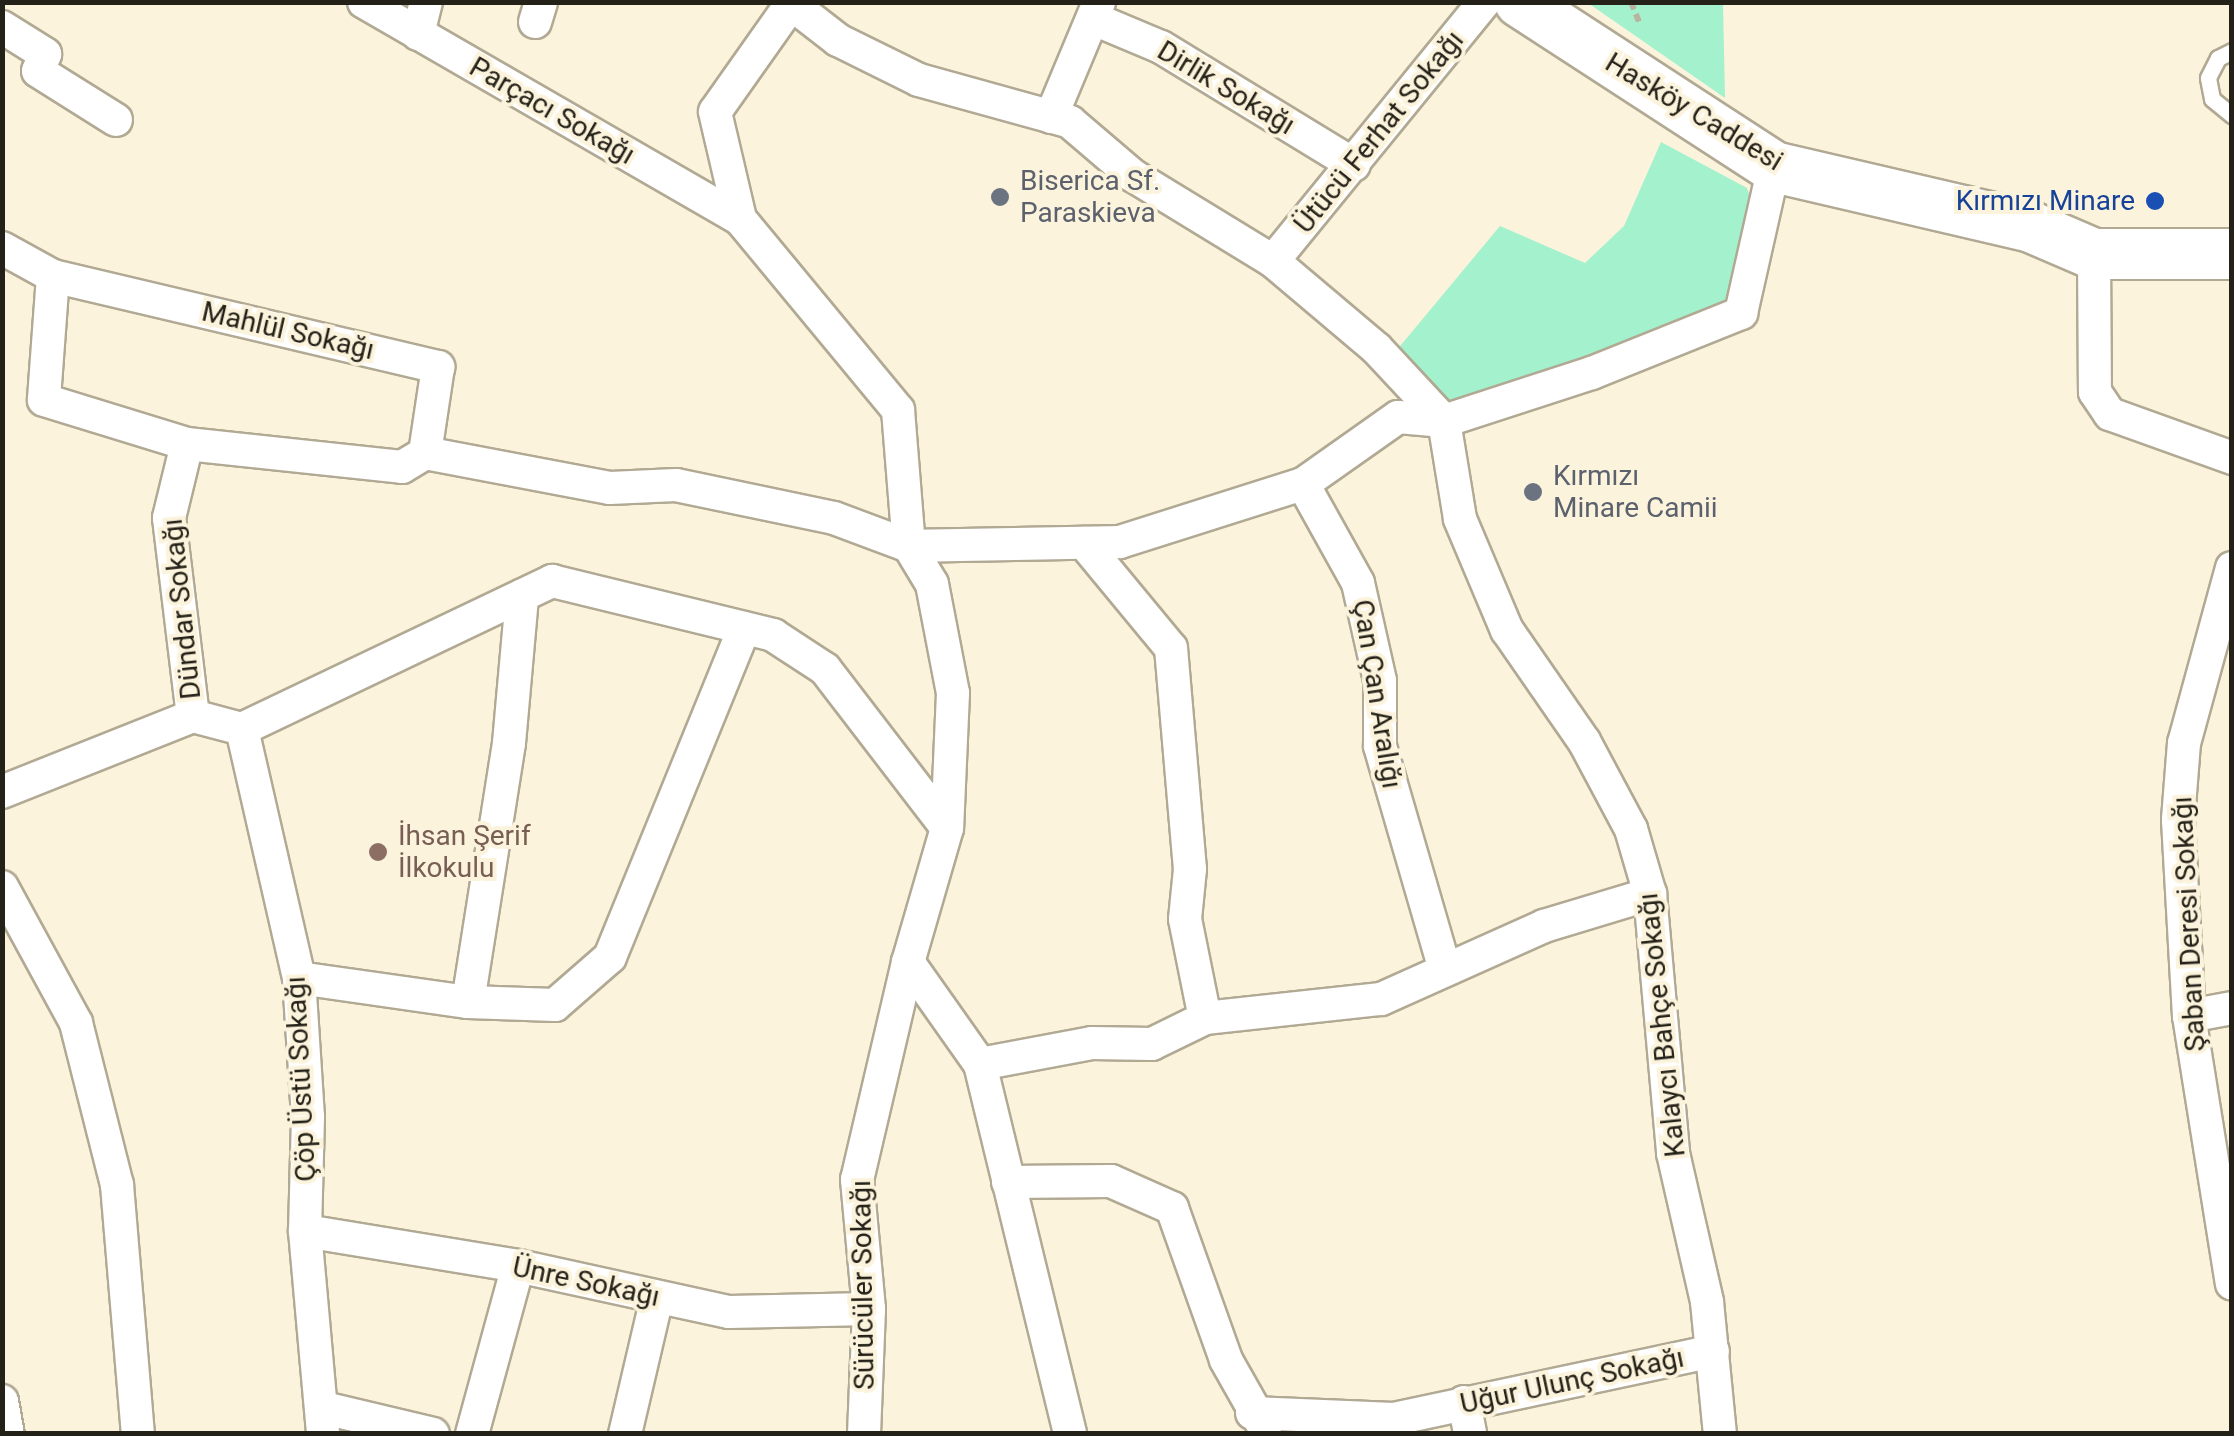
<!DOCTYPE html>
<meta charset="utf-8">
<style>
body{margin:0}
#map{position:relative;width:2234px;height:1436px;overflow:hidden;background:#fcf3dc;font-family:Roboto,sans-serif}
div>[style]{position:absolute}
.green>*{inset:0;background:#a3f1cd}
.path>*{height:6px;margin-top:-3px;transform-origin:0;background:repeating-linear-gradient(90deg,#bab3a0 0 8px,transparent 0 13px)}
.roads{filter:drop-shadow(2px 0 #b1a993) drop-shadow(-2px 0 #b1a993) drop-shadow(0 2px #b1a993) drop-shadow(0 -2px #b1a993)}
.service>*{height:15px;margin:-7.5px;padding:0 7.5px;transform-origin:7.5px;border-radius:7.5px;background:#fff}
.minor>*{height:32px;margin:-16px;padding:0 16px;transform-origin:16px;border-radius:16px;background:#fff}
.primary>*{height:50px;margin:-25px;padding:0 25px;transform-origin:25px;border-radius:25px;background:#fff}
.dots>*{width:28px;height:28px;translate:-50% -50%;box-sizing:border-box;border:5px solid #fcf3dc;border-radius:50%}
span{translate:-50% -50%;white-space:nowrap;text-align:center;line-height:1.15;-webkit-text-stroke:8px #fcf3dc;paint-order:stroke}
.street-label{font-size:28px;color:#242118}
.worship-label{font-size:28px;color:#5b616d}
.left{translate:0 -50%;text-align:left}
.transit-label{font-size:28px;color:#164399}
.right{translate:-100% -50%;text-align:right}
.education-label{font-size:28px;color:#785e54}
.frame{position:absolute;inset:0;border:5px solid #242118;pointer-events:none}
</style>
<div id="map">
<div class="green">
<i style="clip-path:polygon(1588px 3px,1723px 3px,1725px 98px)"></i>
<i style="clip-path:polygon(1661px 142px,1747px 188px,1757px 218px,1729px 295px,1714px 314px,1453px 405px,1396px 351px,1500px 226px,1585px 263px,1624px 226px)"></i>
</div>
<div class="path">
<i style="left:1631px;top:2px;width:24px;rotate:68deg"></i>
</div>
<div class="roads">
<div class="service">
<i style="left:2232px;top:51px;width:16px;rotate:153deg"></i>
<i style="left:2218px;top:58px;width:22px;rotate:117deg"></i>
<i style="left:2208px;top:78px;width:21px;rotate:79deg"></i>
<i style="left:2212px;top:99px;width:26px;rotate:39deg"></i>
</div>
<div class="minor">
<i style="left:364px;top:2px;width:434px;rotate:30deg"></i>
<i style="left:789px;top:2px;width:62px;rotate:37.8deg"></i>
<i style="left:838px;top:40px;width:90px;rotate:26.3deg"></i>
<i style="left:919px;top:80px;width:157px;rotate:15.5deg"></i>
<i style="left:1070px;top:122px;width:82px;rotate:40.5deg"></i>
<i style="left:1132px;top:175px;width:165px;rotate:31.4deg"></i>
<i style="left:1273px;top:261px;width:135px;rotate:40.2deg"></i>
<i style="left:1376px;top:348px;width:100px;rotate:47deg"></i>
<i style="left:1444px;top:421px;width:156px;rotate:-18deg"></i>
<i style="left:1592px;top:373px;width:161px;rotate:-21.9deg"></i>
<i style="left:1741px;top:313px;width:150px;rotate:-77.3deg"></i>
<i style="left:789px;top:7px;width:128px;rotate:125.2deg"></i>
<i style="left:715px;top:112px;width:110px;rotate:76.8deg"></i>
<i style="left:740px;top:219px;width:248px;rotate:50.4deg"></i>
<i style="left:898px;top:410px;width:136px;rotate:85.4deg"></i>
<i style="left:909px;top:546px;width:44px;rotate:58.8deg"></i>
<i style="left:932px;top:584px;width:111px;rotate:79.1deg"></i>
<i style="left:953px;top:693px;width:135px;rotate:92.5deg"></i>
<i style="left:947px;top:828px;width:140px;rotate:106.2deg"></i>
<i style="left:908px;top:962px;width:125px;rotate:54.8deg"></i>
<i style="left:980px;top:1064px;width:381px;rotate:76.3deg"></i>
<i style="left:1094px;top:19px;width:73px;rotate:22.7deg"></i>
<i style="left:1161px;top:47px;width:226px;rotate:31.4deg"></i>
<i style="left:535px;top:22px;width:21px;rotate:-73deg"></i>
<i style="left:2px;top:27px;width:51px;rotate:32.1deg"></i>
<i style="left:45px;top:54px;width:18px;rotate:112deg"></i>
<i style="left:38px;top:71px;width:92px;rotate:32.1deg"></i>
<i style="left:418px;top:34px;width:33px;rotate:-76deg"></i>
<i style="left:1051px;top:117px;width:125px;rotate:-67.3deg"></i>
<i style="left:2px;top:248px;width:58px;rotate:28.8deg"></i>
<i style="left:53px;top:276px;width:124px;rotate:94.2deg"></i>
<i style="left:44px;top:400px;width:150px;rotate:17.1deg"></i>
<i style="left:187px;top:444px;width:216px;rotate:6.1deg"></i>
<i style="left:402px;top:467px;width:27px;rotate:-31deg"></i>
<i style="left:425px;top:453px;width:188px;rotate:10.7deg"></i>
<i style="left:610px;top:488px;width:66px;rotate:-2.6deg"></i>
<i style="left:676px;top:485px;width:161px;rotate:11.8deg"></i>
<i style="left:834px;top:518px;width:80px;rotate:20.5deg"></i>
<i style="left:909px;top:546px;width:211px;rotate:-1.1deg"></i>
<i style="left:1120px;top:542px;width:192px;rotate:-17.6deg"></i>
<i style="left:1303px;top:484px;width:116px;rotate:-35.2deg"></i>
<i style="left:1398px;top:417px;width:46px;rotate:5deg"></i>
<i style="left:1444px;top:421px;width:99px;rotate:80.7deg"></i>
<i style="left:1460px;top:519px;width:121px;rotate:67.1deg"></i>
<i style="left:1507px;top:630px;width:135px;rotate:55.3deg"></i>
<i style="left:1584px;top:741px;width:100px;rotate:61.9deg"></i>
<i style="left:1631px;top:829px;width:68px;rotate:73.7deg"></i>
<i style="left:1650px;top:894px;width:260px;rotate:84.9deg"></i>
<i style="left:1673px;top:1153px;width:153px;rotate:77.1deg"></i>
<i style="left:1707px;top:1302px;width:133px;rotate:84.4deg"></i>
<i style="left:2094px;top:254px;width:138px;rotate:89.6deg"></i>
<i style="left:2095px;top:392px;width:27px;rotate:56deg"></i>
<i style="left:2110px;top:414px;width:130px;rotate:19.8deg"></i>
<i style="left:1273px;top:261px;width:334px;rotate:-50.8deg"></i>
<i style="left:53px;top:276px;width:396px;rotate:13.3deg"></i>
<i style="left:438px;top:367px;width:87px;rotate:98.6deg"></i>
<i style="left:187px;top:444px;width:76px;rotate:103.7deg"></i>
<i style="left:169px;top:518px;width:199px;rotate:83.1deg"></i>
<i style="left:1303px;top:484px;width:113px;rotate:60.9deg"></i>
<i style="left:1358px;top:583px;width:100px;rotate:77.3deg"></i>
<i style="left:1380px;top:681px;width:65px;rotate:90deg"></i>
<i style="left:1380px;top:746px;width:233px;rotate:73.8deg"></i>
<i style="left:1084px;top:543px;width:136px;rotate:50.4deg"></i>
<i style="left:1171px;top:648px;width:222px;rotate:85.1deg"></i>
<i style="left:1190px;top:869px;width:50px;rotate:95.7deg"></i>
<i style="left:1185px;top:919px;width:101px;rotate:78.6deg"></i>
<i style="left:2232px;top:568px;width:181px;rotate:105.3deg"></i>
<i style="left:2184px;top:743px;width:77px;rotate:94.5deg"></i>
<i style="left:2178px;top:820px;width:196px;rotate:86.8deg"></i>
<i style="left:2189px;top:1016px;width:271px;rotate:80.9deg"></i>
<i style="left:193px;top:716px;width:51px;rotate:14.9deg"></i>
<i style="left:242px;top:729px;width:344px;rotate:-25.5deg"></i>
<i style="left:552px;top:581px;width:228px;rotate:13.7deg"></i>
<i style="left:773px;top:635px;width:62px;rotate:33.2deg"></i>
<i style="left:825px;top:669px;width:200px;rotate:52.5deg"></i>
<i style="left:242px;top:729px;width:255px;rotate:77.1deg"></i>
<i style="left:299px;top:978px;width:139px;rotate:86.3deg"></i>
<i style="left:308px;top:1117px;width:114px;rotate:91.5deg"></i>
<i style="left:305px;top:1231px;width:204px;rotate:84.9deg"></i>
<i style="left:2px;top:792px;width:206px;rotate:-21.7deg"></i>
<i style="left:2px;top:887px;width:155px;rotate:61.4deg"></i>
<i style="left:76px;top:1023px;width:167px;rotate:75.8deg"></i>
<i style="left:117px;top:1185px;width:250px;rotate:85.2deg"></i>
<i style="left:299px;top:978px;width:171px;rotate:8.1deg"></i>
<i style="left:468px;top:1002px;width:87px;rotate:2deg"></i>
<i style="left:555px;top:1005px;width:73px;rotate:-41.1deg"></i>
<i style="left:610px;top:957px;width:355px;rotate:-67.8deg"></i>
<i style="left:468px;top:1002px;width:262px;rotate:-81deg"></i>
<i style="left:509px;top:743px;width:148px;rotate:-84.9deg"></i>
<i style="left:2189px;top:1016px;width:44px;rotate:-10.5deg"></i>
<i style="left:980px;top:1064px;width:114px;rotate:-10.6deg"></i>
<i style="left:1092px;top:1043px;width:60px;rotate:1deg"></i>
<i style="left:1152px;top:1044px;width:59px;rotate:-26.1deg"></i>
<i style="left:1205px;top:1018px;width:177px;rotate:-6.2deg"></i>
<i style="left:1381px;top:999px;width:179px;rotate:-24.1deg"></i>
<i style="left:1544px;top:926px;width:111px;rotate:-16.8deg"></i>
<i style="left:1008px;top:1182px;width:103px;rotate:-0.6deg"></i>
<i style="left:1111px;top:1181px;width:67px;rotate:23.9deg"></i>
<i style="left:1172px;top:1208px;width:161px;rotate:70.4deg"></i>
<i style="left:1226px;top:1360px;width:79px;rotate:60.5deg"></i>
<i style="left:305px;top:1231px;width:216px;rotate:9.3deg"></i>
<i style="left:518px;top:1266px;width:216px;rotate:12.3deg"></i>
<i style="left:729px;top:1312px;width:140px;rotate:-1.2deg"></i>
<i style="left:2px;top:1401px;width:34px;rotate:80deg"></i>
<i style="left:1464px;top:1402px;width:33px;rotate:79deg"></i>
<i style="left:324px;top:1408px;width:112px;rotate:13.4deg"></i>
<i style="left:1252px;top:1413px;width:142px;rotate:2.4deg"></i>
<i style="left:1394px;top:1419px;width:326px;rotate:-12deg"></i>
<i style="left:472px;top:1434px;width:174px;rotate:-74.7deg"></i>
<i style="left:625px;top:1434px;width:140px;rotate:-76.8deg"></i>
<i style="left:864px;top:1434px;width:125px;rotate:-87.7deg"></i>
<i style="left:869px;top:1309px;width:130px;rotate:-95.3deg"></i>
<i style="left:857px;top:1180px;width:224px;rotate:-76.8deg"></i>
</div>
<div class="primary">
<i style="left:1520px;top:2px;width:303px;rotate:33deg"></i>
<i style="left:1774px;top:167px;width:264px;rotate:13.1deg"></i>
<i style="left:2031px;top:227px;width:69px;rotate:23.2deg"></i>
<i style="left:2094px;top:254px;width:138px"></i>
</div>
</div>
<div class="dots">
<i style="left:1000px;top:197px;background:#6b7280"></i>
<i style="left:2155px;top:201px;background:#1a4fb4"></i>
<i style="left:1533px;top:492px;background:#6b7280"></i>
<i style="left:378px;top:852px;background:#8d6e63"></i>
</div>
<div class="street-label">
<span style="left:1226px;top:88px;rotate:31deg">Dirlik Sokağı</span>
<span style="left:552px;top:111px;rotate:30deg">Parçacı Sokağı</span>
<span style="left:1694px;top:112px;rotate:31deg">Hasköy Caddesi</span>
<span style="left:1379px;top:132px;rotate:-51deg">Ütücü Ferhat Sokağı</span>
<span style="left:288px;top:331px;rotate:13deg">Mahlül Sokağı</span>
<span style="left:182px;top:609px;rotate:-96deg">Dündar Sokağı</span>
<span style="left:1377px;top:694px;rotate:81deg">Çan Çan Aralığı</span>
<span style="left:2189px;top:924px;rotate:-93deg">Şaban Deresi Sokağı</span>
<span style="left:1662px;top:1025px;rotate:-96deg">Kalaycı Bahçe Sokağı</span>
<span style="left:301px;top:1079px;rotate:-93deg">Çöp Üstü Sokağı</span>
<span style="left:586px;top:1282px;rotate:12deg">Ünre Sokağı</span>
<span style="left:863px;top:1285px;rotate:-91deg">Sürücüler Sokağı</span>
<span style="left:1572px;top:1381px;rotate:-12deg">Uğur Ulunç Sokağı</span>
</div>
<div class="worship-label">
<span class="left" style="left:1020px;top:197px">Biserica Sf.<br>Paraskieva</span>
<span class="left" style="left:1553px;top:492px">Kırmızı<br>Minare Camii</span>
</div>
<div class="transit-label">
<span class="right" style="left:2135px;top:201px">Kırmızı Minare</span>
</div>
<div class="education-label">
<span class="left" style="left:398px;top:852px">İhsan Şerif<br>İlkokulu</span>
</div>
<div class="frame"></div>
</div>
